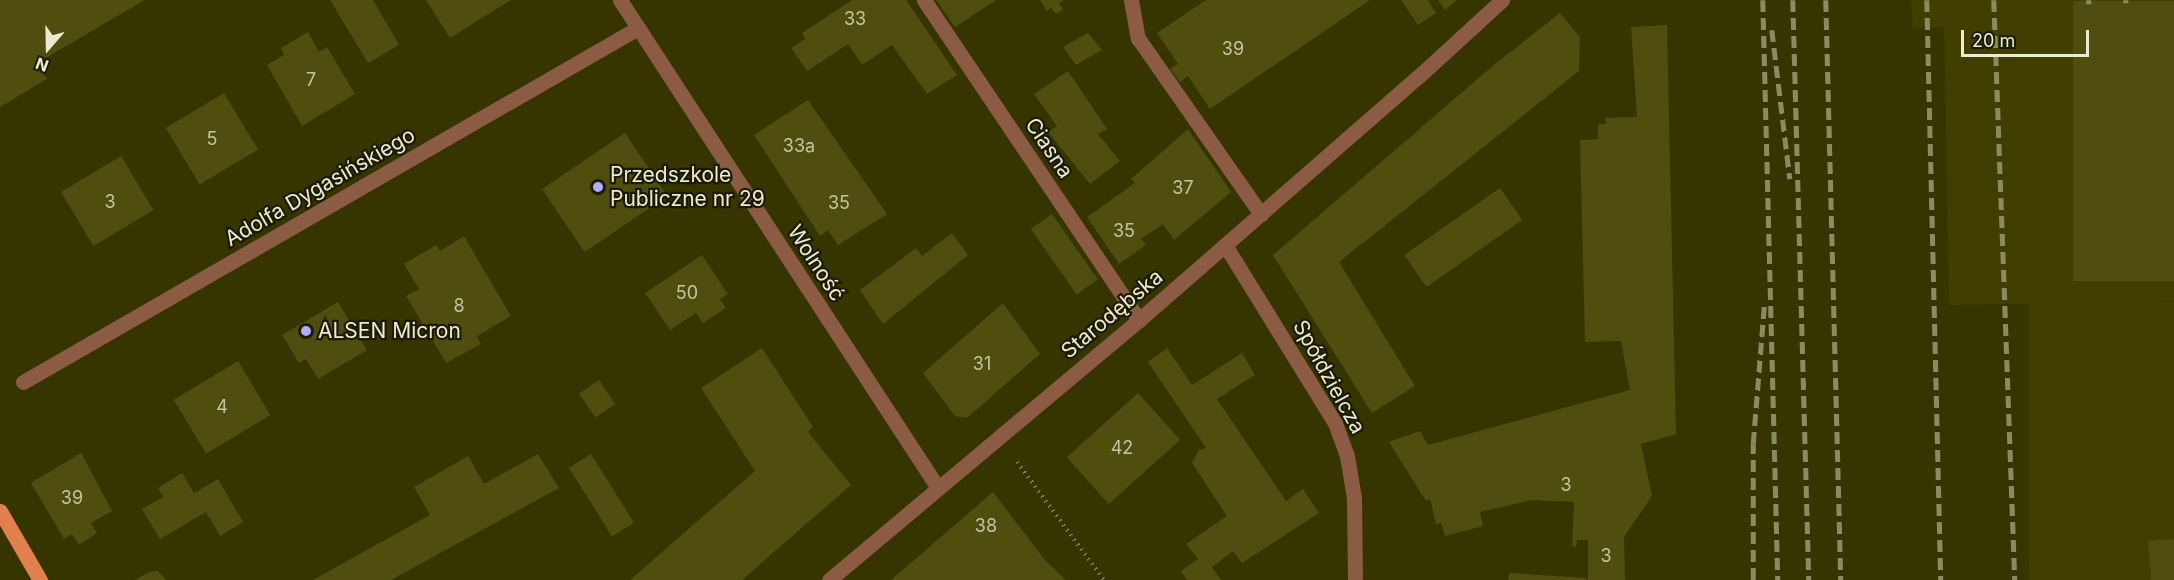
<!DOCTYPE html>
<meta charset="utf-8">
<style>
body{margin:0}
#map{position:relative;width:2174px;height:580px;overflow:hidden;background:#363500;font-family:Inter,sans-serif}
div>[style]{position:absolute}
.built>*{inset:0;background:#413f00;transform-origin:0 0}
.building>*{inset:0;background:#4f4e0e;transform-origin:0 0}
.path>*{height:4px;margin-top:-2px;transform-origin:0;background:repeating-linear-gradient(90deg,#7e7e54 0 1.5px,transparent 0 6px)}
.service>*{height:15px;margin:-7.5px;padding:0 7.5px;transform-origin:7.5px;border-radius:7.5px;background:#8b5b43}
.minor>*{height:15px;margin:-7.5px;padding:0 7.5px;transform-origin:7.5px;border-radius:7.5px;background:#8b5b43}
.primary>*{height:15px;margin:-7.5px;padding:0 7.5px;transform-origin:7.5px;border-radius:7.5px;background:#e1804c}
.rail>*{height:4.5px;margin-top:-2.25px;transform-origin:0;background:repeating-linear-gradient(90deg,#8b8b63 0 12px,transparent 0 18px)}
.dots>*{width:16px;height:16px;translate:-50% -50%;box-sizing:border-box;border:3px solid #1c1b07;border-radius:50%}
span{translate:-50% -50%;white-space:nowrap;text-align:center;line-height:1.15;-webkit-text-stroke:4.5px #1c1b07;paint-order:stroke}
.number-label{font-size:18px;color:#c4c4a0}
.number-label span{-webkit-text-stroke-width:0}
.street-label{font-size:21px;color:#ebebd1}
.poi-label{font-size:21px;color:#ebebd1}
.left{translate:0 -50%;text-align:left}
.north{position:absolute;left:18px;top:18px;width:60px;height:60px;-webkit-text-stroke:4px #1c1b07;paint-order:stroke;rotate:200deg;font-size:16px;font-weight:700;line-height:24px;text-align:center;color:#ebebd1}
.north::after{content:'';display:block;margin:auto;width:21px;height:27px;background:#ebebd1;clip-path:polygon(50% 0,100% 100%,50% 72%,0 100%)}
.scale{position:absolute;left:1961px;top:30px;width:128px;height:27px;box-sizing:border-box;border:3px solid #ebebd1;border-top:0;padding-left:8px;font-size:18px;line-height:21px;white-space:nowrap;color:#ebebd1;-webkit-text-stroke:4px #1c1b07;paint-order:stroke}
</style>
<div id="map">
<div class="built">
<i style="clip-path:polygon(1911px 0,2174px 0,2174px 301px,1949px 305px,1944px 27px,1913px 28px)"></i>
<i style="left:2174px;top:302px;width:278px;height:145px;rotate:90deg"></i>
</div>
<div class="building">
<i style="clip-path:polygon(0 0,145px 0,37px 63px,47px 79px,0 107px)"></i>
<i style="clip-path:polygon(330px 0,373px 0,399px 45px,368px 63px)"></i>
<i style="clip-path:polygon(426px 0,511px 0,450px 38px)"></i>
<i style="clip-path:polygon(852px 0,906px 0,957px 75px,927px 94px,892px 45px,862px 65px,848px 44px,807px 71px,791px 48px,805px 39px,802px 33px)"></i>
<i style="clip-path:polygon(936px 0,996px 0,955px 27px)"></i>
<i style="clip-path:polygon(1040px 0,1064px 0,1059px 3px,1063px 10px,1056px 14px,1051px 8px,1047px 11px)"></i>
<i style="clip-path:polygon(1206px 0,1370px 0,1210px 109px,1188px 76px,1180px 82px,1170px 69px,1178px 64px,1157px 33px)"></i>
<i style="clip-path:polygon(1401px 0,1428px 0,1436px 13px,1418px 25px)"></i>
<i style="clip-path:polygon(1438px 0,1457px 0,1445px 10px)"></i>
<i style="left:2174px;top:1px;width:280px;height:101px;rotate:90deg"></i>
<i style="clip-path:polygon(1560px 13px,1580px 37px,1579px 71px,1339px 262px,1415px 386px,1372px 413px,1273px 255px,1495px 64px)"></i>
<i style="clip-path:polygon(1667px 25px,1676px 434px,1641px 444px,1652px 496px,1624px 537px,1625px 580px,1588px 580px,1588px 540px,1577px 540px,1576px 547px,1572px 546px,1574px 502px,1532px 500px,1480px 512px,1483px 526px,1445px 536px,1441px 523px,1436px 524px,1430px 499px,1426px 501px,1389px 442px,1420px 431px,1428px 445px,1630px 390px,1621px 341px,1585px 342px,1580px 140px,1598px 139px,1598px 124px,1606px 124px,1605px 118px,1637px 117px,1631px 27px)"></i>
<i style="clip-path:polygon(308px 32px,319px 52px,327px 47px,355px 94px,302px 126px,267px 65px,284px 55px,281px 48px)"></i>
<i style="clip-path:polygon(1088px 33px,1102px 50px,1076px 65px,1063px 47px)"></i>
<i style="clip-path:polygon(1068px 71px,1107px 129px,1098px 134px,1120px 161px,1090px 184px,1048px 132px,1057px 126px,1034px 94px)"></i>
<i style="left:224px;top:93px;width:66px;height:68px;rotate:59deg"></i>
<i style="clip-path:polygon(808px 100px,887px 214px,838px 245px,828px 230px,820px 236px,754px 135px)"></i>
<i style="clip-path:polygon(1188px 129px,1231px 192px,1174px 240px,1163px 224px,1141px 239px,1146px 245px,1119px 264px,1087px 217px,1135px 183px,1131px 179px)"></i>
<i style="left:625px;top:133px;width:76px;height:100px;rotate:56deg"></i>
<i style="left:121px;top:156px;width:63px;height:70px;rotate:59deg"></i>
<i style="left:1500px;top:188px;width:39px;height:117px;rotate:55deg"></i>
<i style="left:1052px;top:214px;width:80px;height:26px;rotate:55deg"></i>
<i style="clip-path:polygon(952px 233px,968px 255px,883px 324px,860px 290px,916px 248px,922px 256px)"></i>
<i style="clip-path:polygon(464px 236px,511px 316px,477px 336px,481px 344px,446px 363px,406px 296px,419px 289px,404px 264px,436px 245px,440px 251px)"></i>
<i style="clip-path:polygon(702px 255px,728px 294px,720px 299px,726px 308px,703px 323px,696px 313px,670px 330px,645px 293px)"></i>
<i style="clip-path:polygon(338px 302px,367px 350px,318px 379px,306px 359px,299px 363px,282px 335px)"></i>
<i style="clip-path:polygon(1003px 303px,1040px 354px,967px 418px,955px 416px,923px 373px)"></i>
<i style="clip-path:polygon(762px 348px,813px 427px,808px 432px,851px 485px,742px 580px,630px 580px,755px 471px,701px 388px)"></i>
<i style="clip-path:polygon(1167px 348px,1192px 385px,1242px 353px,1255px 375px,1217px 399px,1286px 501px,1303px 489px,1319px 513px,1242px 563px,1233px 551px,1212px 567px,1221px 580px,1187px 580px,1181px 571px,1198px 559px,1186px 544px,1227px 516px,1192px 463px,1199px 450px,1206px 448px,1148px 362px)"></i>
<i style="left:238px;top:361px;width:63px;height:75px;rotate:59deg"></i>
<i style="left:599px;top:380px;width:29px;height:24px;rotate:56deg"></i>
<i style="left:1138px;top:393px;width:63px;height:96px;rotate:48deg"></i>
<i style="clip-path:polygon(81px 453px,112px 511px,91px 523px,97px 533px,79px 545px,72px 534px,64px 539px,31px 483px)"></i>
<i style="clip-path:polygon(538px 454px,559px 488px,391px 580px,313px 580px,430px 515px,414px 487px,468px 456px,484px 484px)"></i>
<i style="left:591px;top:454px;width:81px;height:26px;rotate:58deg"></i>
<i style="clip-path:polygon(182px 473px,194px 493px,218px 479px,243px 522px,220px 536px,206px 512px,160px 539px,142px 509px,163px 497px,158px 488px)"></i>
<i style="clip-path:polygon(993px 492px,1045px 560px,1066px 580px,891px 580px)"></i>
<i style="clip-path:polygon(2174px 539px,2174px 580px,2151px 580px,2148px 541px)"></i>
<i style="clip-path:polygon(158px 571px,166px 580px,135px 580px,149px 572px)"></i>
<i style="clip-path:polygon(1509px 573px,1586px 578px,1586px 580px,1508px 580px)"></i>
</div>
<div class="path">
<i style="left:1017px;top:462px;width:147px;rotate:53.6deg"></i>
</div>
<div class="service">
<i style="left:924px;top:0;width:386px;rotate:56.1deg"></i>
<i style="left:1131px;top:0;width:39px;rotate:80deg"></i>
<i style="left:1138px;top:38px;width:215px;rotate:55.1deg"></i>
<i style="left:1419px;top:76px;width:113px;rotate:-42.5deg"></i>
</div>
<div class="minor">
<i style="left:620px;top:0;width:582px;rotate:56.91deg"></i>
<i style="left:1225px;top:245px;width:209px;rotate:58.3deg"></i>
<i style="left:1335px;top:423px;width:35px;rotate:70deg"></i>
<i style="left:1347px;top:456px;width:43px;rotate:80.5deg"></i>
<i style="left:1354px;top:498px;width:82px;rotate:89.3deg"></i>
<i style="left:23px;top:382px;width:710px;rotate:-29.93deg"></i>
<i style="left:829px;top:580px;width:405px;rotate:-40deg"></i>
<i style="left:1139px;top:320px;width:371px;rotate:-41.1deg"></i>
</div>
<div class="primary">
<i style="left:0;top:511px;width:80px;rotate:59.9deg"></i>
</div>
<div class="rail">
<i style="left:1763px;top:0;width:580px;rotate:88.52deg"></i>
<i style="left:1793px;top:0;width:580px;rotate:88.42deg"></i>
<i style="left:1826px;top:0;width:580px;rotate:88.52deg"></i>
<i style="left:1927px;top:0;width:580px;rotate:88.62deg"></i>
<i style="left:1994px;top:0;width:580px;rotate:87.93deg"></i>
<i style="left:2089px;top:0;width:4px;rotate:90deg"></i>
<i style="left:2126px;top:0;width:3px;rotate:90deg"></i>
<i style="left:1772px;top:30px;width:150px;rotate:83.1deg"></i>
<i style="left:1753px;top:580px;width:136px;rotate:-90deg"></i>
<i style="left:1753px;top:444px;width:138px;rotate:-85.4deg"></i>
</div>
<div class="dots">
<i style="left:598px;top:187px;background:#b3acf9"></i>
<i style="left:306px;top:331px;background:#b3acf9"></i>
</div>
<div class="number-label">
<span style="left:855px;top:19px">33</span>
<span style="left:1233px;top:49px">39</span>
<span style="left:311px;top:80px">7</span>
<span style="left:212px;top:139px">5</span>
<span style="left:799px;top:146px">33a</span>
<span style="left:1183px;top:188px">37</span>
<span style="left:110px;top:202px">3</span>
<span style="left:839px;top:203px">35</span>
<span style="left:1124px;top:231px">35</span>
<span style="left:687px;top:293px">50</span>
<span style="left:459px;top:306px">8</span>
<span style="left:982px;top:364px">31</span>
<span style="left:222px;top:407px">4</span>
<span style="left:1122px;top:448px">42</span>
<span style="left:1566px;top:485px">3</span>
<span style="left:72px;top:498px">39</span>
<span style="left:986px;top:526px">38</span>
<span style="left:1606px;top:556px">3</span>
</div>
<div class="street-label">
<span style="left:1049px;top:148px;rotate:56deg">Ciasna</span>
<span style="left:320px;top:187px;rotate:-30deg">Adolfa Dygasińskiego</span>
<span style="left:816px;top:263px;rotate:57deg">Wolność</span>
<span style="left:1112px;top:314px;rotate:-40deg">Starodębska</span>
<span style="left:1329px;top:377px;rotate:61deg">Spółdzielcza</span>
</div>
<div class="poi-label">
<span class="left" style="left:610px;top:187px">Przedszkole<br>Publiczne nr 29</span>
<span class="left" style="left:318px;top:331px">ALSEN Micron</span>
</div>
<div class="north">N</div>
<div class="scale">20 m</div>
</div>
